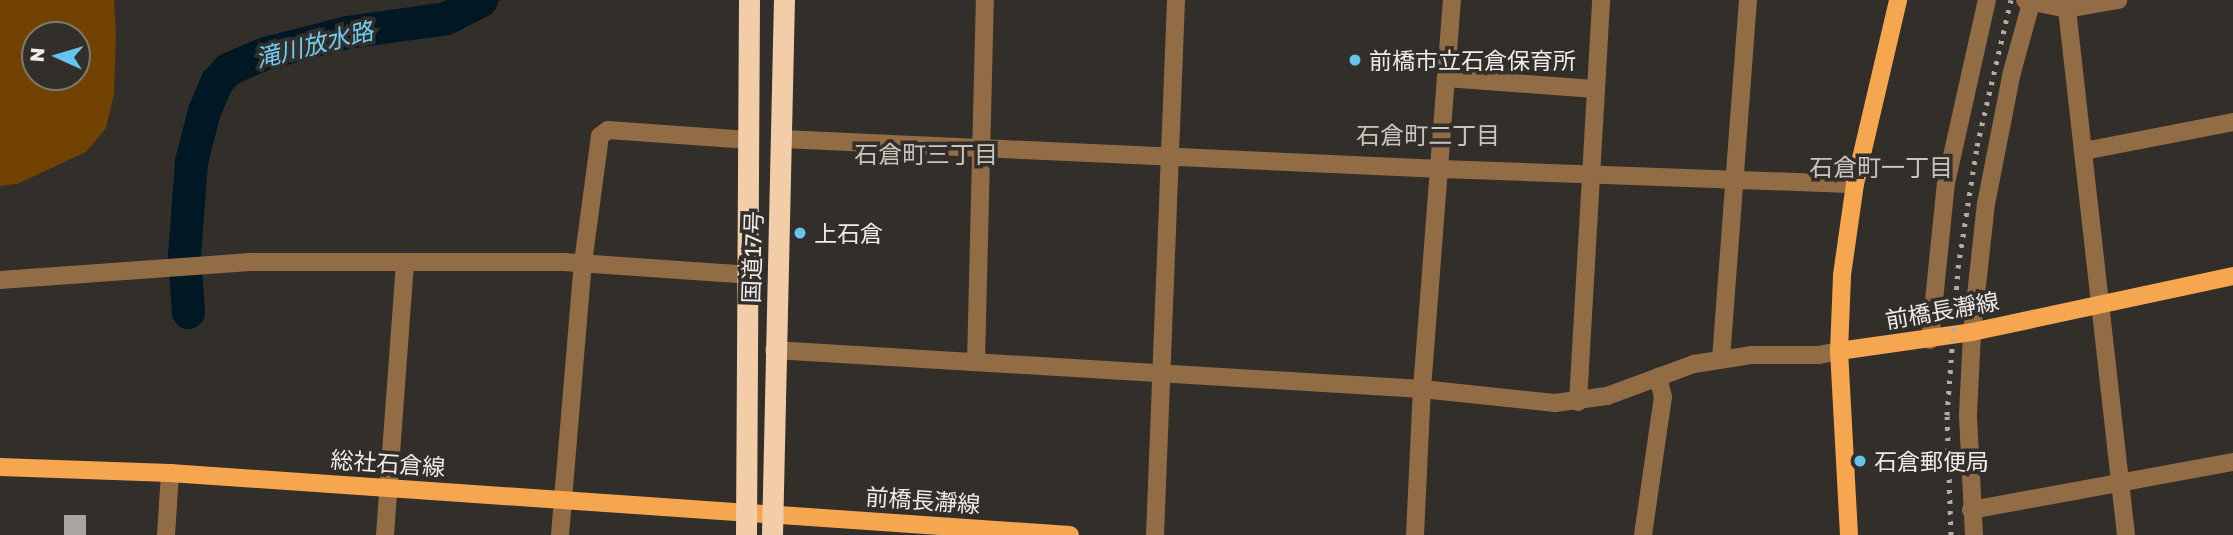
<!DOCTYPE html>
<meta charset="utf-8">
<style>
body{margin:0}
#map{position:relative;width:2233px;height:535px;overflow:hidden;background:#322e2a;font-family:"Golos Text","Noto Sans JP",sans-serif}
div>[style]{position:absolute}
.green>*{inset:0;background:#724200}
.water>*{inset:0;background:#001824}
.river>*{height:33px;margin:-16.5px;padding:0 16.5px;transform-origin:16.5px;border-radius:16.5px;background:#001824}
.building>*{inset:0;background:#a9a49f;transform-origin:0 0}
.minor>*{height:18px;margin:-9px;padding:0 9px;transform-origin:9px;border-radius:9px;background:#926c45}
.major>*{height:18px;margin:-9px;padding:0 9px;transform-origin:9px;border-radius:9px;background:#f5a64f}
.highway>*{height:21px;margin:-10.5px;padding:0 10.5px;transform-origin:10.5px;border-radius:10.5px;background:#f3cda8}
.rail>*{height:5px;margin-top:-2.5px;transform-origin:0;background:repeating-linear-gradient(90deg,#afaca9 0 3.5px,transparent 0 10.5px)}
.dots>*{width:19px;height:19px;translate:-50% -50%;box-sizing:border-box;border:4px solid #322e2a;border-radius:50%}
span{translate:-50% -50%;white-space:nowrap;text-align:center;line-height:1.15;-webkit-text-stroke:7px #322e2a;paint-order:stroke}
.poi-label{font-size:23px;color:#eeebe8}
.left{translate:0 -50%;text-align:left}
.street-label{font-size:23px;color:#eeebe8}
.water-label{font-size:24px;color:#70cdf6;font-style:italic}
.neighbourhood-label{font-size:24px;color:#c9c4be}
.north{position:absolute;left:21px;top:21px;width:70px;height:70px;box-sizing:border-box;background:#322e2a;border:2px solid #7d7a76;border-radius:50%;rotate:274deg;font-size:19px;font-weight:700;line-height:28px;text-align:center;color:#eeebe8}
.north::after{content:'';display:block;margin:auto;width:24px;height:32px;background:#65c5ee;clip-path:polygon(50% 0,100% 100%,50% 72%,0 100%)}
</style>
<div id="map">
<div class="green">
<i style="clip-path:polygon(evenodd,0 0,114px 0,116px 33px,114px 94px,106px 128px,86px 152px,17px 184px,0 186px,0 0,77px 35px,77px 77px,35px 77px,35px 35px,77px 35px)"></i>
</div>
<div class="water">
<i style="clip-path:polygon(468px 0,501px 0,460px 20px,446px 18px)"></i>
</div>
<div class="river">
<i style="left:188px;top:312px;width:57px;rotate:-94deg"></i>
<i style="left:184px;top:255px;width:94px;rotate:-85.7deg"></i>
<i style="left:191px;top:161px;width:52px;rotate:-75.4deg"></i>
<i style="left:204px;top:111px;width:33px;rotate:-67deg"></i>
<i style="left:217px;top:81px;width:16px;rotate:-47deg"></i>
<i style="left:228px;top:69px;width:40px;rotate:-23.4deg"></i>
<i style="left:265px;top:53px;width:85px;rotate:-14.4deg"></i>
<i style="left:347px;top:32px;width:100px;rotate:-8deg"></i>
<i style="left:446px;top:18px;width:39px;rotate:-27deg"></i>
</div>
<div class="building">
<i style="left:86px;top:515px;width:20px;height:22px;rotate:90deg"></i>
</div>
<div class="minor">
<i style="left:2025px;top:0;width:43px;rotate:12.1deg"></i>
<i style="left:2067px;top:9px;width:52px;rotate:-10deg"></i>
<i style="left:2067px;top:9px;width:529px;rotate:83.6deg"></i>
<i style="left:1446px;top:78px;width:149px;rotate:4.2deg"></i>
<i style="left:783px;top:139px;width:659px;rotate:2.61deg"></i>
<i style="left:1441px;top:169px;width:414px;rotate:2.1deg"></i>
<i style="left:2084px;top:151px;width:152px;rotate:-11deg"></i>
<i style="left:0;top:280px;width:254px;rotate:-4.1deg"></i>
<i style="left:253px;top:262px;width:311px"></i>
<i style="left:564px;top:262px;width:184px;rotate:4deg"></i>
<i style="left:1930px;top:340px;width:158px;rotate:-84.2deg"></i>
<i style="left:1946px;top:183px;width:188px;rotate:-77.4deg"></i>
<i style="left:774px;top:350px;width:649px;rotate:3.44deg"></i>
<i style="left:1422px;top:389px;width:134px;rotate:6deg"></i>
<i style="left:1555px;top:403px;width:52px;rotate:-7.7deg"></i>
<i style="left:1607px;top:396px;width:93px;rotate:-20.2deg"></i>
<i style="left:1694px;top:364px;width:59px;rotate:-8.8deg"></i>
<i style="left:1752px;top:355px;width:67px"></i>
<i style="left:1819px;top:355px;width:20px;rotate:-11deg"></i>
<i style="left:1721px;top:359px;width:360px;rotate:-85.7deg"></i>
<i style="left:976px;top:362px;width:362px;rotate:-88.6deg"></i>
<i style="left:1578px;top:402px;width:403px;rotate:-86.7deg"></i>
<i style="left:1971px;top:510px;width:266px;rotate:-10.4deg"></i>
<i style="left:166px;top:535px;width:62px;rotate:-86.3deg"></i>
<i style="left:385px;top:535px;width:273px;rotate:-85.8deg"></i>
<i style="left:560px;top:535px;width:273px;rotate:-85.2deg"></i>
<i style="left:583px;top:263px;width:128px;rotate:-82.4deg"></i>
<i style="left:600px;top:136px;width:10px;rotate:-37deg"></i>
<i style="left:608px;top:130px;width:141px;rotate:4.1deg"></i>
<i style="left:1155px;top:535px;width:535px;rotate:-87.75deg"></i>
<i style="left:1415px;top:535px;width:146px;rotate:-87.3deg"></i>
<i style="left:1422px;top:389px;width:390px;rotate:-85.6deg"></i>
<i style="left:1643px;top:535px;width:139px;rotate:-81.8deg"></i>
<i style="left:1663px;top:397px;width:21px;rotate:-104deg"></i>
<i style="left:1974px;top:535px;width:120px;rotate:-92.9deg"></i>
<i style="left:1968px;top:415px;width:83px;rotate:-87.2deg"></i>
<i style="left:1972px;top:332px;width:129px;rotate:-83.8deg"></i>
<i style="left:1986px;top:204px;width:135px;rotate:-78.9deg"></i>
<i style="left:2012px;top:72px;width:75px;rotate:-74.5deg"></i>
</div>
<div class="major">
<i style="left:1839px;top:351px;width:134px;rotate:-8.1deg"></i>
<i style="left:1972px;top:332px;width:267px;rotate:-12.1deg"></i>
<i style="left:0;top:467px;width:170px;rotate:2deg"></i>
<i style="left:170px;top:473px;width:902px;rotate:3.94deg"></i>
<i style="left:1849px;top:535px;width:184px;rotate:-93.1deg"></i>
<i style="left:1839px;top:351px;width:76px;rotate:-87.7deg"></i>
<i style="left:1842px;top:275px;width:92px;rotate:-81.9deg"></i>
<i style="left:1855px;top:184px;width:189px;rotate:-76.8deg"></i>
</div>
<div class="highway">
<i style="left:746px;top:535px;width:535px;rotate:-89.68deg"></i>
<i style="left:772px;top:535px;width:535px;rotate:-88.72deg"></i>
</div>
<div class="rail">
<i style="left:1951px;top:535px;width:120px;rotate:-91.9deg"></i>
<i style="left:1947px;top:415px;width:147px;rotate:-85.7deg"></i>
<i style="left:1958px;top:268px;width:123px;rotate:-81.1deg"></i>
<i style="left:1977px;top:146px;width:150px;rotate:-76.9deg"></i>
</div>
<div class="dots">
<i style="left:1355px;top:60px;background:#65c5ee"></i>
<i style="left:800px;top:233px;background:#65c5ee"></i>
<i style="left:1860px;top:461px;background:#65c5ee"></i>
</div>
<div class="poi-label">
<span class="left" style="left:1369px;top:60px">前橋市立石倉保育所</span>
<span class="left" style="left:814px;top:233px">上石倉</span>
<span class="left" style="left:1874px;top:461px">石倉郵便局</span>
</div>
<div class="street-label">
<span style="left:752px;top:257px;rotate:-88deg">国道17号</span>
<span style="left:1942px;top:310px;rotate:-10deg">前橋長瀞線</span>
<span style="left:388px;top:463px;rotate:4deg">総社石倉線</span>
<span style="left:923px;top:500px;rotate:4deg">前橋長瀞線</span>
</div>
<div class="water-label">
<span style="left:314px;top:44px;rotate:-14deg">滝川放水路</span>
</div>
<div class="neighbourhood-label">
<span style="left:1428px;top:135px">石倉町二丁目</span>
<span style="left:926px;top:154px">石倉町三丁目</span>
<span style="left:1881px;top:167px">石倉町一丁目</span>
</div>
<div class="north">N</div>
</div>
